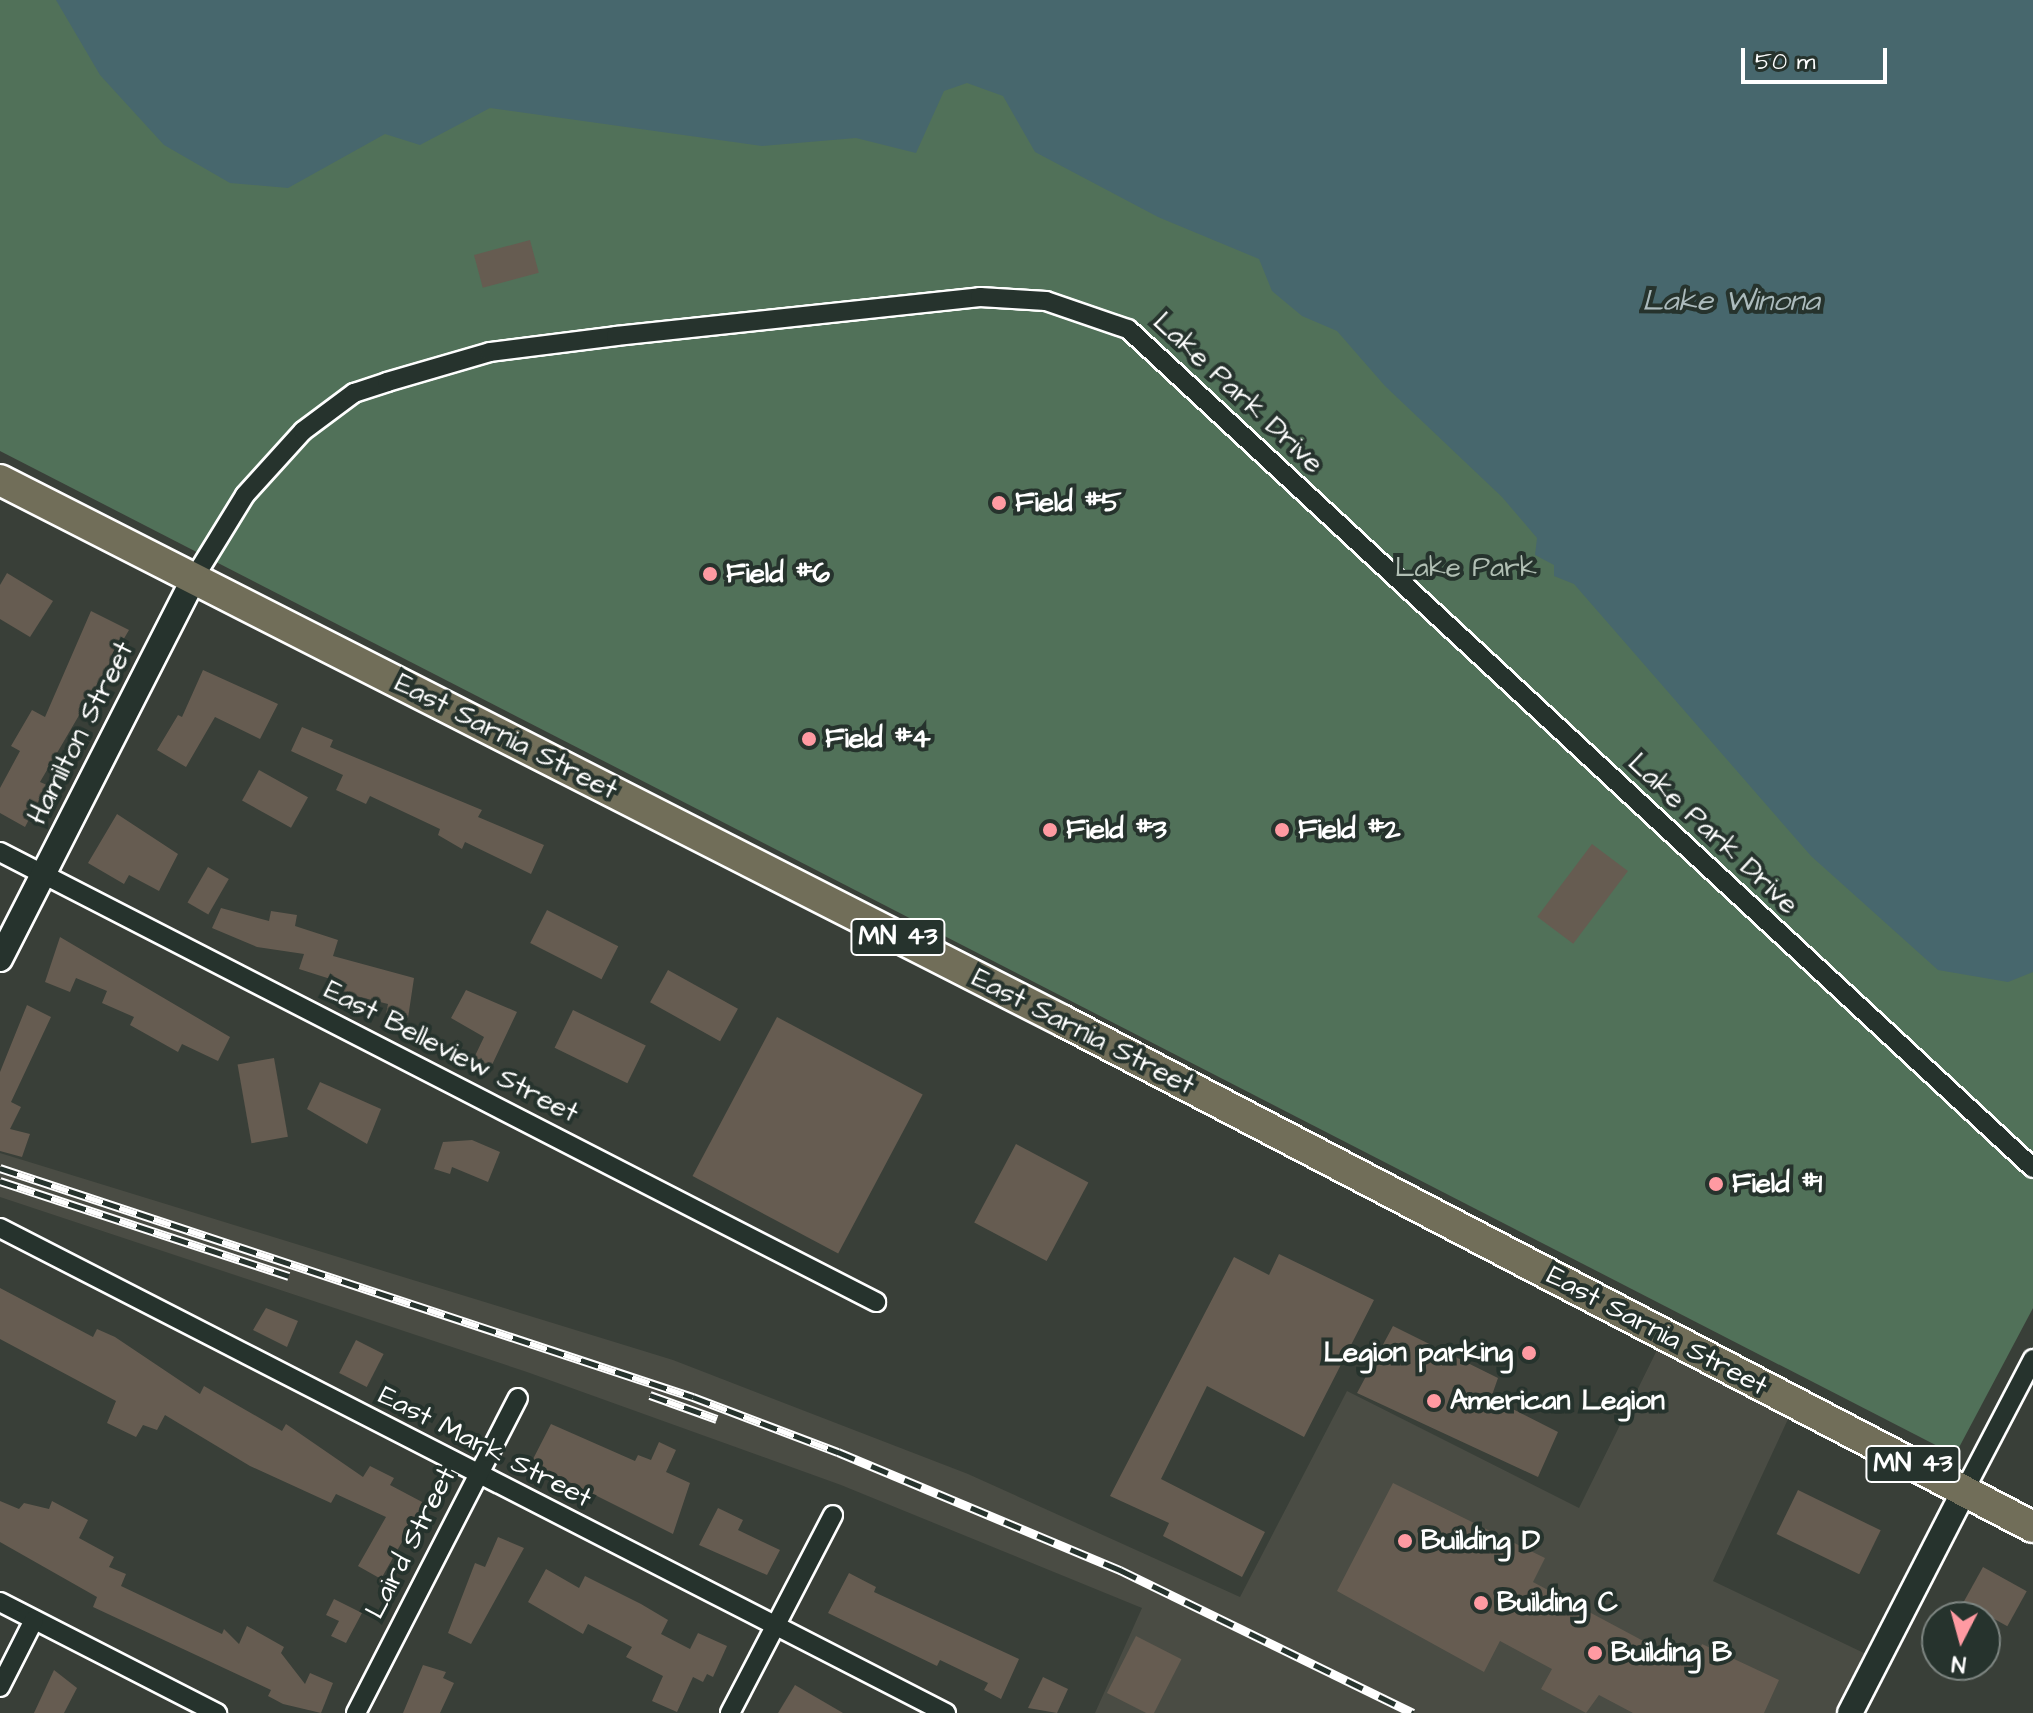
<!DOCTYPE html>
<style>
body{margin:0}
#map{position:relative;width:2033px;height:1713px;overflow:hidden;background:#393f38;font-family:"Architects Daughter",sans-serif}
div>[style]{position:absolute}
.built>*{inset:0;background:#4a4c44}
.green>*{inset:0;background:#517159}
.water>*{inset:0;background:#47676d}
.building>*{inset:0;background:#665c51;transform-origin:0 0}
.roads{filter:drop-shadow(2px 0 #fff) drop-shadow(-2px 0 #fff) drop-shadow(0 2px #fff) drop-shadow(0 -2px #fff)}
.minor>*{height:18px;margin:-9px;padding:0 9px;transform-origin:9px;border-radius:9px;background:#26332d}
.tertiary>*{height:24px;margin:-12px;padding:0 12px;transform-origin:12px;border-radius:12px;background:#26332d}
.primary>*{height:30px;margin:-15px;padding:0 15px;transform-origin:15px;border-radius:15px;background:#716e59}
.rail>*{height:9px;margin-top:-4.5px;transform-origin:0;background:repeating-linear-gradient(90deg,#26332d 0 18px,#fff 0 36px);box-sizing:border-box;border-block:2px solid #fff}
.dots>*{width:22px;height:22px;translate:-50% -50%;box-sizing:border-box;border:4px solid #26332d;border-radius:50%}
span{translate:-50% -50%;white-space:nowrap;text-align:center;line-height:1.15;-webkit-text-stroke:8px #26332d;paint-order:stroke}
.shield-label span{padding:2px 6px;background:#26332d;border:2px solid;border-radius:6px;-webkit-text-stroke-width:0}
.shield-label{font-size:26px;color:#fff;font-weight:700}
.street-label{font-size:28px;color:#fff}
.poi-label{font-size:28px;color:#fff;font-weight:700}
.left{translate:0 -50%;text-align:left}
.right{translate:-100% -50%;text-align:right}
.park-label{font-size:28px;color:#b1bfb4}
.water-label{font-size:30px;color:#acbbbd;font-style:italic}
.north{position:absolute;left:1921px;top:1601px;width:80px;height:80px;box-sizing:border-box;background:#26332d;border:2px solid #7d8581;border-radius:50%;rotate:186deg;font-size:22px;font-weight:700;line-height:32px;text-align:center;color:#fff}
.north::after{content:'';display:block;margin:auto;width:28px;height:36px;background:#ff9aa2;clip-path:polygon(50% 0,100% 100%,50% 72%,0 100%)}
.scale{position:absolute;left:1741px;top:48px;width:146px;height:36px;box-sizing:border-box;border:4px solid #fff;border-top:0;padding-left:10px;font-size:24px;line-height:28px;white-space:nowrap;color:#fff;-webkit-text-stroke:6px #26332d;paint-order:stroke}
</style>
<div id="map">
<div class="built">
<i style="clip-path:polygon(0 1153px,673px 1360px,968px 1474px,1240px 1597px,1347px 1391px,1579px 1508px,1657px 1350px,1789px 1417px,1713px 1581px,1866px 1654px,1837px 1713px,1095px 1713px,1142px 1608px,841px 1485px,527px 1372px,0 1197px)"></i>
</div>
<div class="green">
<i style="clip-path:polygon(0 0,2033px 0,2033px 1308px,1955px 1455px,0 451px)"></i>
</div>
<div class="water">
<i style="clip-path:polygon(56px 0,2033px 0,2033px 972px,2008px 982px,1938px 970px,1811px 856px,1574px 584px,1554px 576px,1554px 565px,1535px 555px,1537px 538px,1502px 497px,1385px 386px,1337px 331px,1302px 316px,1272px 291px,1259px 259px,1158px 217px,1035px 152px,1003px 96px,967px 83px,944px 91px,916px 153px,856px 138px,762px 146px,490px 108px,420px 145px,385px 134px,288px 188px,230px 183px,164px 145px,100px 75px)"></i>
</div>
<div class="building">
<i style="left:530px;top:240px;width:34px;height:58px;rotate:75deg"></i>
<i style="clip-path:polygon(7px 573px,53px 601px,30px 637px,0 619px,0 585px)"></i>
<i style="clip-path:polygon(91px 611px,129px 630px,40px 782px,47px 785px,25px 827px,0 813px,0 788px,20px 751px,11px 746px,32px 710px,45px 717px)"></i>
<i style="clip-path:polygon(203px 670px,278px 704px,260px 739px,215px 717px,186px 767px,157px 750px,178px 715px,182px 717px)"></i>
<i style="clip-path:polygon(302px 727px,333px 740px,330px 747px,482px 810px,478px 817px,544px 845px,531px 874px,465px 842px,462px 849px,438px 835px,440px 829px,370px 796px,366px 804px,336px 790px,343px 775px,291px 751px)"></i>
<i style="left:259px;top:770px;width:56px;height:35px;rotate:29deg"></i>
<i style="clip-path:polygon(117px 814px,178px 854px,159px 891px,129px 875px,124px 884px,88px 863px)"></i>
<i style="left:1592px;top:844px;width:45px;height:91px;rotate:37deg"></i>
<i style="left:208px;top:867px;width:24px;height:41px;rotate:30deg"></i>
<i style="clip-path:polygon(221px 908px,269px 921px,271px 911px,297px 915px,295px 926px,338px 940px,333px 956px,414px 978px,408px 1018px,386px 1014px,388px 1004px,340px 992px,343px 983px,299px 969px,304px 954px,257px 947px,212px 928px)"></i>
<i style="left:547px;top:910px;width:80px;height:37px;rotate:27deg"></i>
<i style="clip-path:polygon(60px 937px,230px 1037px,218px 1061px,182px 1044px,178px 1052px,130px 1025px,134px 1017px,102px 1003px,107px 991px,76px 978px,70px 992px,45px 982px)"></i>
<i style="left:668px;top:970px;width:80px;height:37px;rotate:29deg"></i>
<i style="clip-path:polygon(466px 990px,517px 1012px,491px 1067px,473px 1060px,484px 1037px,451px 1018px)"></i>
<i style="clip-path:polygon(27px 1005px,51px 1017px,11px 1102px,21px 1107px,10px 1129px,30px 1134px,22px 1157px,0 1151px,0 1072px)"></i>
<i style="left:573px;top:1010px;width:81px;height:42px;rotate:26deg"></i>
<i style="left:777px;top:1017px;width:165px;height:180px;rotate:28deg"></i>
<i style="left:274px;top:1058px;width:80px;height:37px;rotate:80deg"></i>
<i style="clip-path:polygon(320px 1082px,381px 1109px,367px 1144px,307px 1109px)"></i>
<i style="clip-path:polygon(472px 1140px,500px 1152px,488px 1182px,452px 1167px,450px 1174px,434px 1169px,443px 1142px)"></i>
<i style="left:1016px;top:1144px;width:82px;height:89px;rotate:28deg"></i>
<i style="clip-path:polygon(1279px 1254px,1374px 1300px,1304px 1437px,1207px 1386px,1161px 1479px,1265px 1532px,1242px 1577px,1163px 1536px,1169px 1523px,1110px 1496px,1234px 1257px,1269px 1275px)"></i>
<i style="clip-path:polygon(0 1288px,93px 1337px,97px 1329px,115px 1337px,200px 1394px,204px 1386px,282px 1431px,286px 1424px,363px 1477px,370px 1466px,394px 1478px,390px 1485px,424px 1503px,381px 1579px,358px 1566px,386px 1517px,336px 1494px,331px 1503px,250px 1466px,165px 1415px,157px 1430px,143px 1425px,136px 1437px,107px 1423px,116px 1401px,0 1339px)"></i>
<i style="clip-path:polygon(266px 1308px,298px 1321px,287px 1347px,253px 1330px)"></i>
<i style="clip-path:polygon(1393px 1326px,1498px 1378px,1491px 1398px,1558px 1432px,1538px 1477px,1357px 1393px)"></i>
<i style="left:356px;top:1340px;width:31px;height:37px;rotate:27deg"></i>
<i style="clip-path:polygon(551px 1424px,635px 1461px,638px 1455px,651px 1460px,659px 1442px,676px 1450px,666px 1472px,690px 1483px,673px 1534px,531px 1463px)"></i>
<i style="clip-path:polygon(1393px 1483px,1545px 1558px,1533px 1582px,1692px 1667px,1702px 1644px,1779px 1680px,1764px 1713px,1633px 1713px,1599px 1695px,1586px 1713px,1541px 1689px,1552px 1669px,1500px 1641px,1484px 1672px,1337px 1591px)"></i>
<i style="left:1798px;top:1490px;width:92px;height:49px;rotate:26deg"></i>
<i style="clip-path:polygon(0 1501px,19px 1509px,24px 1503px,49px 1509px,52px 1501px,88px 1520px,79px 1538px,114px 1557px,109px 1567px,126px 1574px,121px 1586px,222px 1634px,224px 1629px,239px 1644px,247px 1626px,284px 1647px,281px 1653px,305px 1684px,310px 1673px,333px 1683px,321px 1713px,283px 1704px,268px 1696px,271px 1690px,93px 1607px,97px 1597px,0 1542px)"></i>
<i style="clip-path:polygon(718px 1508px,743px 1520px,738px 1530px,780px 1550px,767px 1575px,699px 1545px)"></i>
<i style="clip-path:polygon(498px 1537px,524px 1548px,471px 1644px,448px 1633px,475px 1563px,485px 1567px)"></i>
<i style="left:1983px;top:1567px;width:50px;height:40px;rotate:29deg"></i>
<i style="clip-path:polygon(546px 1569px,579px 1588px,585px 1576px,641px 1604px,668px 1620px,661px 1634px,690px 1649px,698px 1633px,727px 1646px,713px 1677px,707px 1674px,703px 1682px,693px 1677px,677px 1712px,652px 1701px,663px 1676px,626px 1657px,632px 1647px,588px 1624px,583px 1634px,528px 1602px)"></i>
<i style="clip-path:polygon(849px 1573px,876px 1587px,874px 1592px,1019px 1659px,1001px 1699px,984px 1690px,988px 1683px,940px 1660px,937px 1666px,828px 1613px)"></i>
<i style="clip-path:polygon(334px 1599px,362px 1613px,346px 1643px,331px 1636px,339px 1621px,326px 1615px)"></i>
<i style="left:1136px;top:1636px;width:51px;height:64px;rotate:27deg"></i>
<i style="clip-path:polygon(423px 1665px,446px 1672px,443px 1678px,454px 1683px,440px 1713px,403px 1713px)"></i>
<i style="clip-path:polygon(54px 1670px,77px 1688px,64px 1713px,34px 1713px)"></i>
<i style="clip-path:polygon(1043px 1677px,1068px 1689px,1057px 1713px,1028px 1708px)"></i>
<i style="clip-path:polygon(795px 1685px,843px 1713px,778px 1713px)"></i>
</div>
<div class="roads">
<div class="minor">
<i style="left:194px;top:578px;width:97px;rotate:-58.4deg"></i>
<i style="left:245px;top:495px;width:86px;rotate:-47.8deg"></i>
<i style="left:303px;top:431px;width:64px;rotate:-36.7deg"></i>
<i style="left:354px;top:393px;width:35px;rotate:-18deg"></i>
<i style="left:387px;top:382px;width:107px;rotate:-16.2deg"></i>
<i style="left:490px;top:352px;width:127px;rotate:-7.2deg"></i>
<i style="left:616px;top:336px;width:366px;rotate:-6.1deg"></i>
<i style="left:980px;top:297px;width:66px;rotate:3.5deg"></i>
<i style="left:1046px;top:301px;width:87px;rotate:18.9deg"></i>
<i style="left:1128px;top:329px;width:1234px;rotate:42.83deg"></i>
<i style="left:0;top:852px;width:985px;rotate:27.19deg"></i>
<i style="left:0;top:1228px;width:1063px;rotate:27.14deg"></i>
<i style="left:1964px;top:1491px;width:149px;rotate:-62.4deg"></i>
<i style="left:0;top:1602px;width:244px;rotate:27.1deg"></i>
<i style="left:0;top:1687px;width:75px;rotate:-63.1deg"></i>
<i style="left:356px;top:1713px;width:354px;rotate:-62.8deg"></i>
<i style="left:730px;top:1713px;width:223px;rotate:-62.5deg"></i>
</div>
<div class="tertiary">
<i style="left:0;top:959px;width:428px;rotate:-63deg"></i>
<i style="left:1850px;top:1713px;width:250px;rotate:-62.8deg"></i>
</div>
<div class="primary">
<i style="left:0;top:480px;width:1193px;rotate:26.97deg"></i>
<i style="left:1063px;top:1021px;width:1094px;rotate:27.55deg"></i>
</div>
</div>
<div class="rail">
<i style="left:0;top:1168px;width:730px;rotate:18.29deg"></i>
<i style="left:693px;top:1397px;width:155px;rotate:20.8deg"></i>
<i style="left:838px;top:1452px;width:306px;rotate:22.7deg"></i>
<i style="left:1120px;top:1570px;width:326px;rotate:26deg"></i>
<i style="left:0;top:1181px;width:304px;rotate:18.2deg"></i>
<i style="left:650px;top:1395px;width:71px;rotate:19.7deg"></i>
</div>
<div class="dots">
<i style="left:999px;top:503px;background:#ff9aa2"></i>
<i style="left:710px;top:574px;background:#ff9aa2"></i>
<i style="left:809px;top:739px;background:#ff9aa2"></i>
<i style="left:1050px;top:830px;background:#ff9aa2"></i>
<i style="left:1282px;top:830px;background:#ff9aa2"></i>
<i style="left:1716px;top:1184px;background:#ff9aa2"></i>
<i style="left:1529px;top:1353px;background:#ff9aa2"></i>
<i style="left:1434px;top:1401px;background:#ff9aa2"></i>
<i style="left:1405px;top:1541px;background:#ff9aa2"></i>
<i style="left:1481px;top:1603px;background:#ff9aa2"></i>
<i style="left:1595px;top:1653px;background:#ff9aa2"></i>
</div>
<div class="shield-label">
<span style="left:898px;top:937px">MN 43</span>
<span style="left:1913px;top:1464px">MN 43</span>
</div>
<div class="street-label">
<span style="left:1238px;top:393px;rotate:43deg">Lake Park Drive</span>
<span style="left:81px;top:733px;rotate:-63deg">Hamilton Street</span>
<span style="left:506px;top:737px;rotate:27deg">East Sarnia Street</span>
<span style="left:1713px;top:834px;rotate:43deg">Lake Park Drive</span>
<span style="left:1083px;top:1032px;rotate:27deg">East Sarnia Street</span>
<span style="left:451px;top:1052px;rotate:27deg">East Belleview Street</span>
<span style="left:1657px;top:1331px;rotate:28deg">East Sarnia Street</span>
<span style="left:485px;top:1447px;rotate:27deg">East Mark Street</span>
<span style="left:411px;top:1543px;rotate:-63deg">Laird Street</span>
</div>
<div class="poi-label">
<span class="left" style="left:1015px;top:503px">Field #5</span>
<span class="left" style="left:726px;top:574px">Field #6</span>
<span class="left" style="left:825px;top:739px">Field #4</span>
<span class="left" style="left:1066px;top:830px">Field #3</span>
<span class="left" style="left:1298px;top:830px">Field #2</span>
<span class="left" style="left:1732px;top:1184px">Field #1</span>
<span class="right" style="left:1513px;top:1353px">Legion parking</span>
<span class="left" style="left:1450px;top:1401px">American Legion</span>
<span class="left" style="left:1421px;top:1541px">Building D</span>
<span class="left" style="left:1497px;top:1603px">Building C</span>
<span class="left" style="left:1611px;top:1653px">Building B</span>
</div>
<div class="park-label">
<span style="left:1466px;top:568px">Lake Park</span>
</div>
<div class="water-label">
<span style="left:1731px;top:301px">Lake Winona</span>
</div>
<div class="north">N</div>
<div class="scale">50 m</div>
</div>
